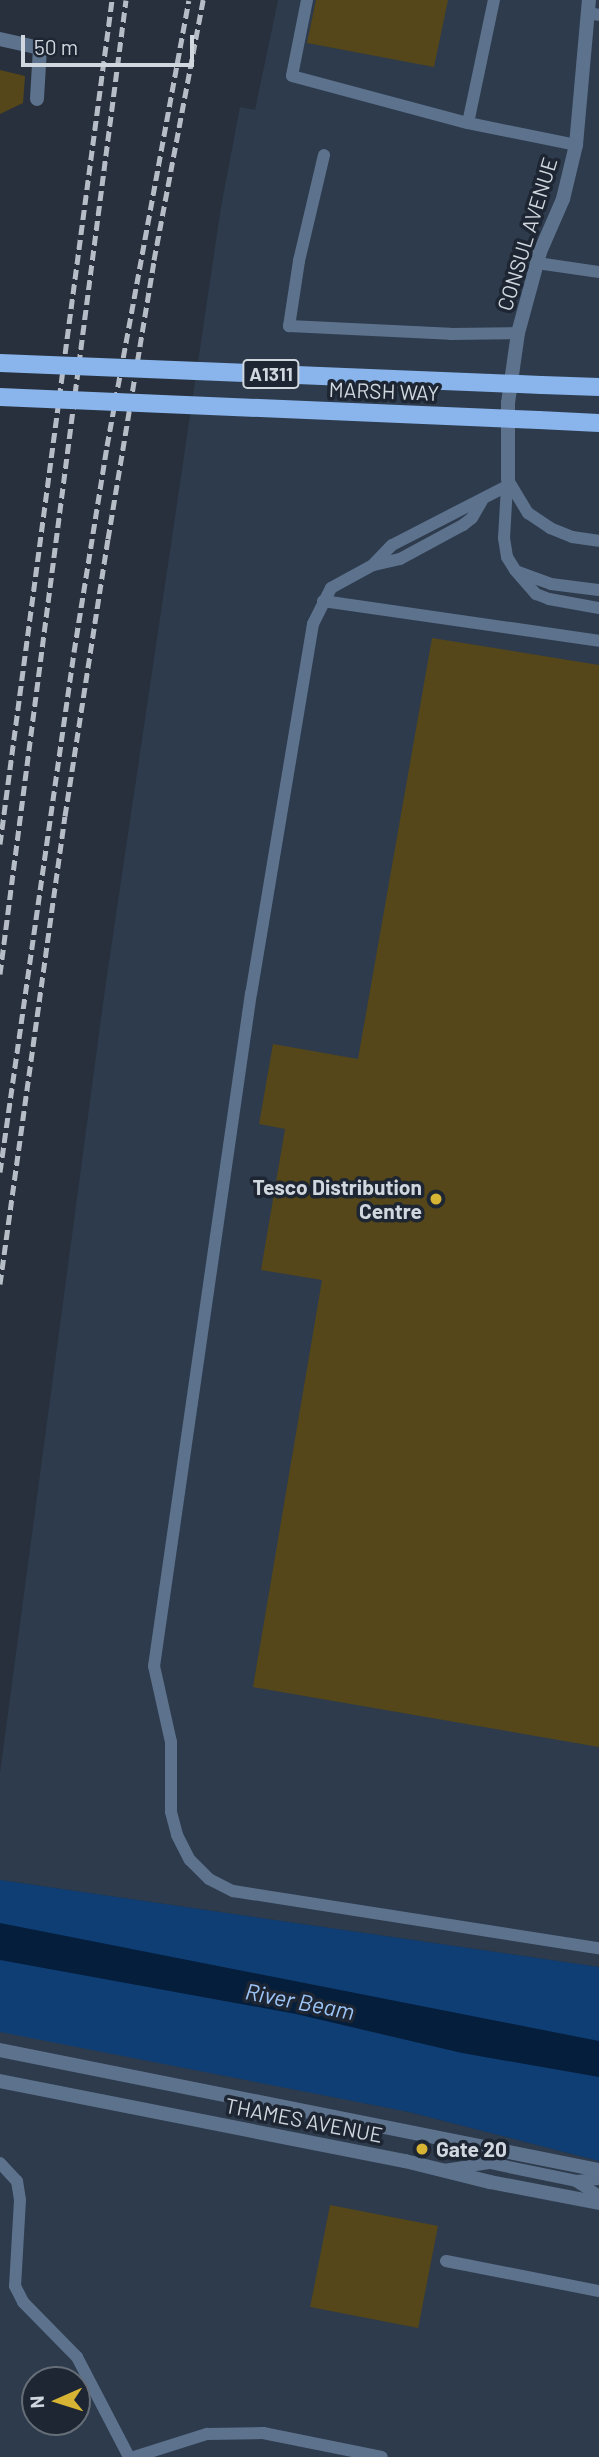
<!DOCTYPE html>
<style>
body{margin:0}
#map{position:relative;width:599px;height:2457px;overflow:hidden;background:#27303c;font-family:Barlow,sans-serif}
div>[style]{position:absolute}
.built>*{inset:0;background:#2d3b4c}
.green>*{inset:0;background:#0f3e74}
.water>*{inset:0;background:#051e3c}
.building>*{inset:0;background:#554719;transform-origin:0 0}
.lane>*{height:12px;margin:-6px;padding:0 6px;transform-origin:6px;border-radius:6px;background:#5d728d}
.street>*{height:14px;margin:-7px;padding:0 7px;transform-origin:7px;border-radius:7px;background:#5d728d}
.primary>*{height:18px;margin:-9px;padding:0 9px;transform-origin:9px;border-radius:9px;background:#89b4ec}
.rail>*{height:5px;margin-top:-2.5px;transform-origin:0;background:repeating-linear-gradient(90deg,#b7bdc6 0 10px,transparent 0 15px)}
.primary-bridge>*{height:18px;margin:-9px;padding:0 9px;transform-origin:9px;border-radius:9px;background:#89b4ec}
.dots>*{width:19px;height:19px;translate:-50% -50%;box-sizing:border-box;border:4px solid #1d2632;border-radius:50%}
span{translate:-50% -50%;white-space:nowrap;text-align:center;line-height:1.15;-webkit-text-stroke:7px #1d2632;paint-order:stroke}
.shield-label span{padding:2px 5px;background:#1d2632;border:2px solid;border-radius:5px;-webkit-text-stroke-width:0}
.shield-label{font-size:19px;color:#d1d7df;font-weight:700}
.street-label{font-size:21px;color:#d1d7df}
.poi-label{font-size:21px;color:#d1d7df;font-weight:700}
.right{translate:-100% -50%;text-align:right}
.left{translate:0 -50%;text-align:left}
.water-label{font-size:23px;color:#9dc4f7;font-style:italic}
.north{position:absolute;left:21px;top:2366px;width:70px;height:70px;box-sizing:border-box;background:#1d2632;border:2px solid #656d77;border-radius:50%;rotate:267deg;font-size:19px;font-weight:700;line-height:28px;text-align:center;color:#d1d7df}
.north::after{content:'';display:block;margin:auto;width:24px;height:32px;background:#d8b434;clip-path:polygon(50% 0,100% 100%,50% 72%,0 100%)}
.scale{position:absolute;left:21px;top:35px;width:173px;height:32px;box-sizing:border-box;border:4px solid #d1d7df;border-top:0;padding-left:9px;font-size:21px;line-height:24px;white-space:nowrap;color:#d1d7df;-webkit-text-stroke:5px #1d2632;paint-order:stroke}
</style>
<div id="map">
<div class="built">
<i style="clip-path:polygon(278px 0,599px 0,599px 1967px,0 1880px,0 1773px,105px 989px,221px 207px,240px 107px,255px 110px)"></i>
<i style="clip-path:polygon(evenodd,0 2031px,409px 2112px,599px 2161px,599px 2457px,0 2457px,0 2031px,35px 2380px,77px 2380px,77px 2422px,35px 2422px,35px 2380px)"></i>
</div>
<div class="green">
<i style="clip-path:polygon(0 1880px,599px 1967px,599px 2161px,409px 2112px,0 2032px)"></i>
</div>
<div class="water">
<i style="clip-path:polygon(0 1923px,599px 2041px,599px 2077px,462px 2053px,296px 2014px,0 1960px)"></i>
</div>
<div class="building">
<i style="clip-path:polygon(316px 0,448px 0,434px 67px,307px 43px)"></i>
<i style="clip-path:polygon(0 70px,25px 76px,23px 103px,0 114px)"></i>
<i style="clip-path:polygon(432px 638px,599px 665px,599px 1747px,253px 1687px,322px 1280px,261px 1270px,285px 1129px,259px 1124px,273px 1044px,358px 1059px)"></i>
<i style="left:330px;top:2205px;width:110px;height:104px;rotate:11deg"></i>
</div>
<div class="lane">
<i style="left:307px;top:0;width:77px;rotate:101.2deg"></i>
<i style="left:292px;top:76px;width:182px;rotate:15deg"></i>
<i style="left:468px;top:123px;width:110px;rotate:11.5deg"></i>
<i style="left:588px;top:13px;width:11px;rotate:10deg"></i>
<i style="left:468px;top:123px;width:126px;rotate:-78.1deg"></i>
<i style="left:324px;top:155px;width:109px;rotate:103.3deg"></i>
<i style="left:299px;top:261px;width:66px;rotate:98.7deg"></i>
<i style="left:289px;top:326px;width:161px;rotate:2.8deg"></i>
<i style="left:450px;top:334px;width:68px;rotate:-0.8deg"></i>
<i style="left:537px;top:263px;width:63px;rotate:8.3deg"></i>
<i style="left:508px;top:479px;width:7px;rotate:98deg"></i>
<i style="left:507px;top:486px;width:129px;rotate:152.8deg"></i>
<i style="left:392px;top:545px;width:28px;rotate:134deg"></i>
<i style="left:373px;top:565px;width:48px;rotate:151.3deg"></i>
<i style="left:331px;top:588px;width:40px;rotate:116.6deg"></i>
<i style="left:313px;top:624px;width:374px;rotate:99.5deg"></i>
<i style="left:251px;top:993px;width:680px;rotate:98.2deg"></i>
<i style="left:154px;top:1666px;width:78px;rotate:77.4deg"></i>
<i style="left:171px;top:1742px;width:70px;rotate:90deg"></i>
<i style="left:171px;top:1812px;width:24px;rotate:75deg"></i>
<i style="left:177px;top:1835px;width:28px;rotate:63deg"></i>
<i style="left:190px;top:1860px;width:27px;rotate:45deg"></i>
<i style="left:209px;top:1879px;width:27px;rotate:27deg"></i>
<i style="left:233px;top:1891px;width:370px;rotate:8.9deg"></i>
<i style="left:508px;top:480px;width:39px;rotate:59deg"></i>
<i style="left:528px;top:513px;width:27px;rotate:34deg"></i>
<i style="left:550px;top:528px;width:24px;rotate:22deg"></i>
<i style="left:572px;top:537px;width:27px;rotate:8deg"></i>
<i style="left:507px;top:486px;width:52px;rotate:93.3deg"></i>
<i style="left:504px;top:538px;width:19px;rotate:81deg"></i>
<i style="left:507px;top:557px;width:15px;rotate:58deg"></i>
<i style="left:515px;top:570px;width:32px;rotate:49deg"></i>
<i style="left:536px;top:594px;width:14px;rotate:21deg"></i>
<i style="left:549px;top:599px;width:51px;rotate:10.2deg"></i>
<i style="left:374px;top:565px;width:27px;rotate:-13deg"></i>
<i style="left:400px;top:559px;width:72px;rotate:-28.4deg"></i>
<i style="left:463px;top:525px;width:11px;rotate:-38deg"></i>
<i style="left:472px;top:518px;width:20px;rotate:-60deg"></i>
<i style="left:518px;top:572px;width:35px;rotate:20deg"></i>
<i style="left:551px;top:584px;width:48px;rotate:7.1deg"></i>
<i style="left:323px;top:601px;width:279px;rotate:8.2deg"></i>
<i style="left:0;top:2163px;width:25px;rotate:47deg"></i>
<i style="left:17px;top:2181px;width:19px;rotate:81deg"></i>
<i style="left:20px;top:2200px;width:86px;rotate:93.3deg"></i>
<i style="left:15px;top:2286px;width:18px;rotate:63deg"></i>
<i style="left:23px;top:2302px;width:77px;rotate:45.5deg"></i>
<i style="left:77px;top:2357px;width:113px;rotate:62.5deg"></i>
<i style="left:490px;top:2163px;width:88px;rotate:11.8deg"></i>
<i style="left:576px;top:2181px;width:23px;rotate:-5deg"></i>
<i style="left:444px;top:2170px;width:47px;rotate:-8.7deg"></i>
<i style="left:490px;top:2163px;width:37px;rotate:-149deg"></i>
<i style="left:576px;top:2181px;width:27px;rotate:33deg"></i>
<i style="left:446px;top:2261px;width:156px;rotate:11.1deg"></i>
<i style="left:134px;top:2457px;width:77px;rotate:-17.5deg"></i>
<i style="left:207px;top:2434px;width:56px;rotate:-1deg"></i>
<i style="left:263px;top:2433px;width:121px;rotate:11.4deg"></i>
</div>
<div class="street">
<i style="left:0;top:39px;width:41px;rotate:12.7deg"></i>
<i style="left:40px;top:48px;width:51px;rotate:93.4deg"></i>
<i style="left:508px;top:479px;width:76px;rotate:-90deg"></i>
<i style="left:508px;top:403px;width:71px;rotate:-81.9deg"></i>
<i style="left:518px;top:333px;width:84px;rotate:-74.8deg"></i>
<i style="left:540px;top:252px;width:58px;rotate:-66.5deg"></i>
<i style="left:563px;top:199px;width:56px;rotate:-76.5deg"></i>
<i style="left:576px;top:145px;width:146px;rotate:-84.9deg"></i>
<i style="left:0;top:2050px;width:611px;rotate:11.33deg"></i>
<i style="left:0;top:2081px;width:413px;rotate:11.2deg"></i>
<i style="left:405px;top:2161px;width:88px;rotate:13.9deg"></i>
<i style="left:490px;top:2182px;width:111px;rotate:10.9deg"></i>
</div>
<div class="primary">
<i style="left:542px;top:385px;width:57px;rotate:2deg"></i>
<i style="left:539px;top:420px;width:60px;rotate:2.9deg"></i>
</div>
<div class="rail">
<i style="left:0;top:844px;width:851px;rotate:-82.44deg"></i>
<i style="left:0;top:974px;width:982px;rotate:-82.63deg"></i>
<i style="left:0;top:1172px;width:525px;rotate:-81.9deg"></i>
<i style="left:74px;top:652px;width:209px;rotate:-80.9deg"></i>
<i style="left:107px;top:446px;width:453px;rotate:-79.6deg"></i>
<i style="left:0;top:1284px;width:472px;rotate:-82.1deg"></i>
<i style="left:65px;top:816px;width:280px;rotate:-81.2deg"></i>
<i style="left:108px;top:539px;width:283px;rotate:-80.6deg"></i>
<i style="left:154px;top:260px;width:265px;rotate:-79.3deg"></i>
</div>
<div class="primary-bridge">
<i style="left:0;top:363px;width:542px;rotate:2.32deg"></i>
<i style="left:0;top:397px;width:539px;rotate:2.44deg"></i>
</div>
<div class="dots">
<i style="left:436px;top:1199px;background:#d8b434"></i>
<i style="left:422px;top:2149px;background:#d8b434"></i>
</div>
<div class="shield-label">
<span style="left:271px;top:374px">A1311</span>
</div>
<div class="street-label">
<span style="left:527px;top:234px;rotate:-73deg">CONSUL AVENUE</span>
<span style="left:384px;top:391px;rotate:2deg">MARSH WAY</span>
<span style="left:304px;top:2120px;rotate:11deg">THAMES AVENUE</span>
</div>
<div class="poi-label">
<span class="right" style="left:422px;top:1199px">Tesco Distribution<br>Centre</span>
<span class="left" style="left:436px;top:2149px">Gate 20</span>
</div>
<div class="water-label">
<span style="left:300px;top:2001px;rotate:11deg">River Beam</span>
</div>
<div class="north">N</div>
<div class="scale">50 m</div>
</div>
